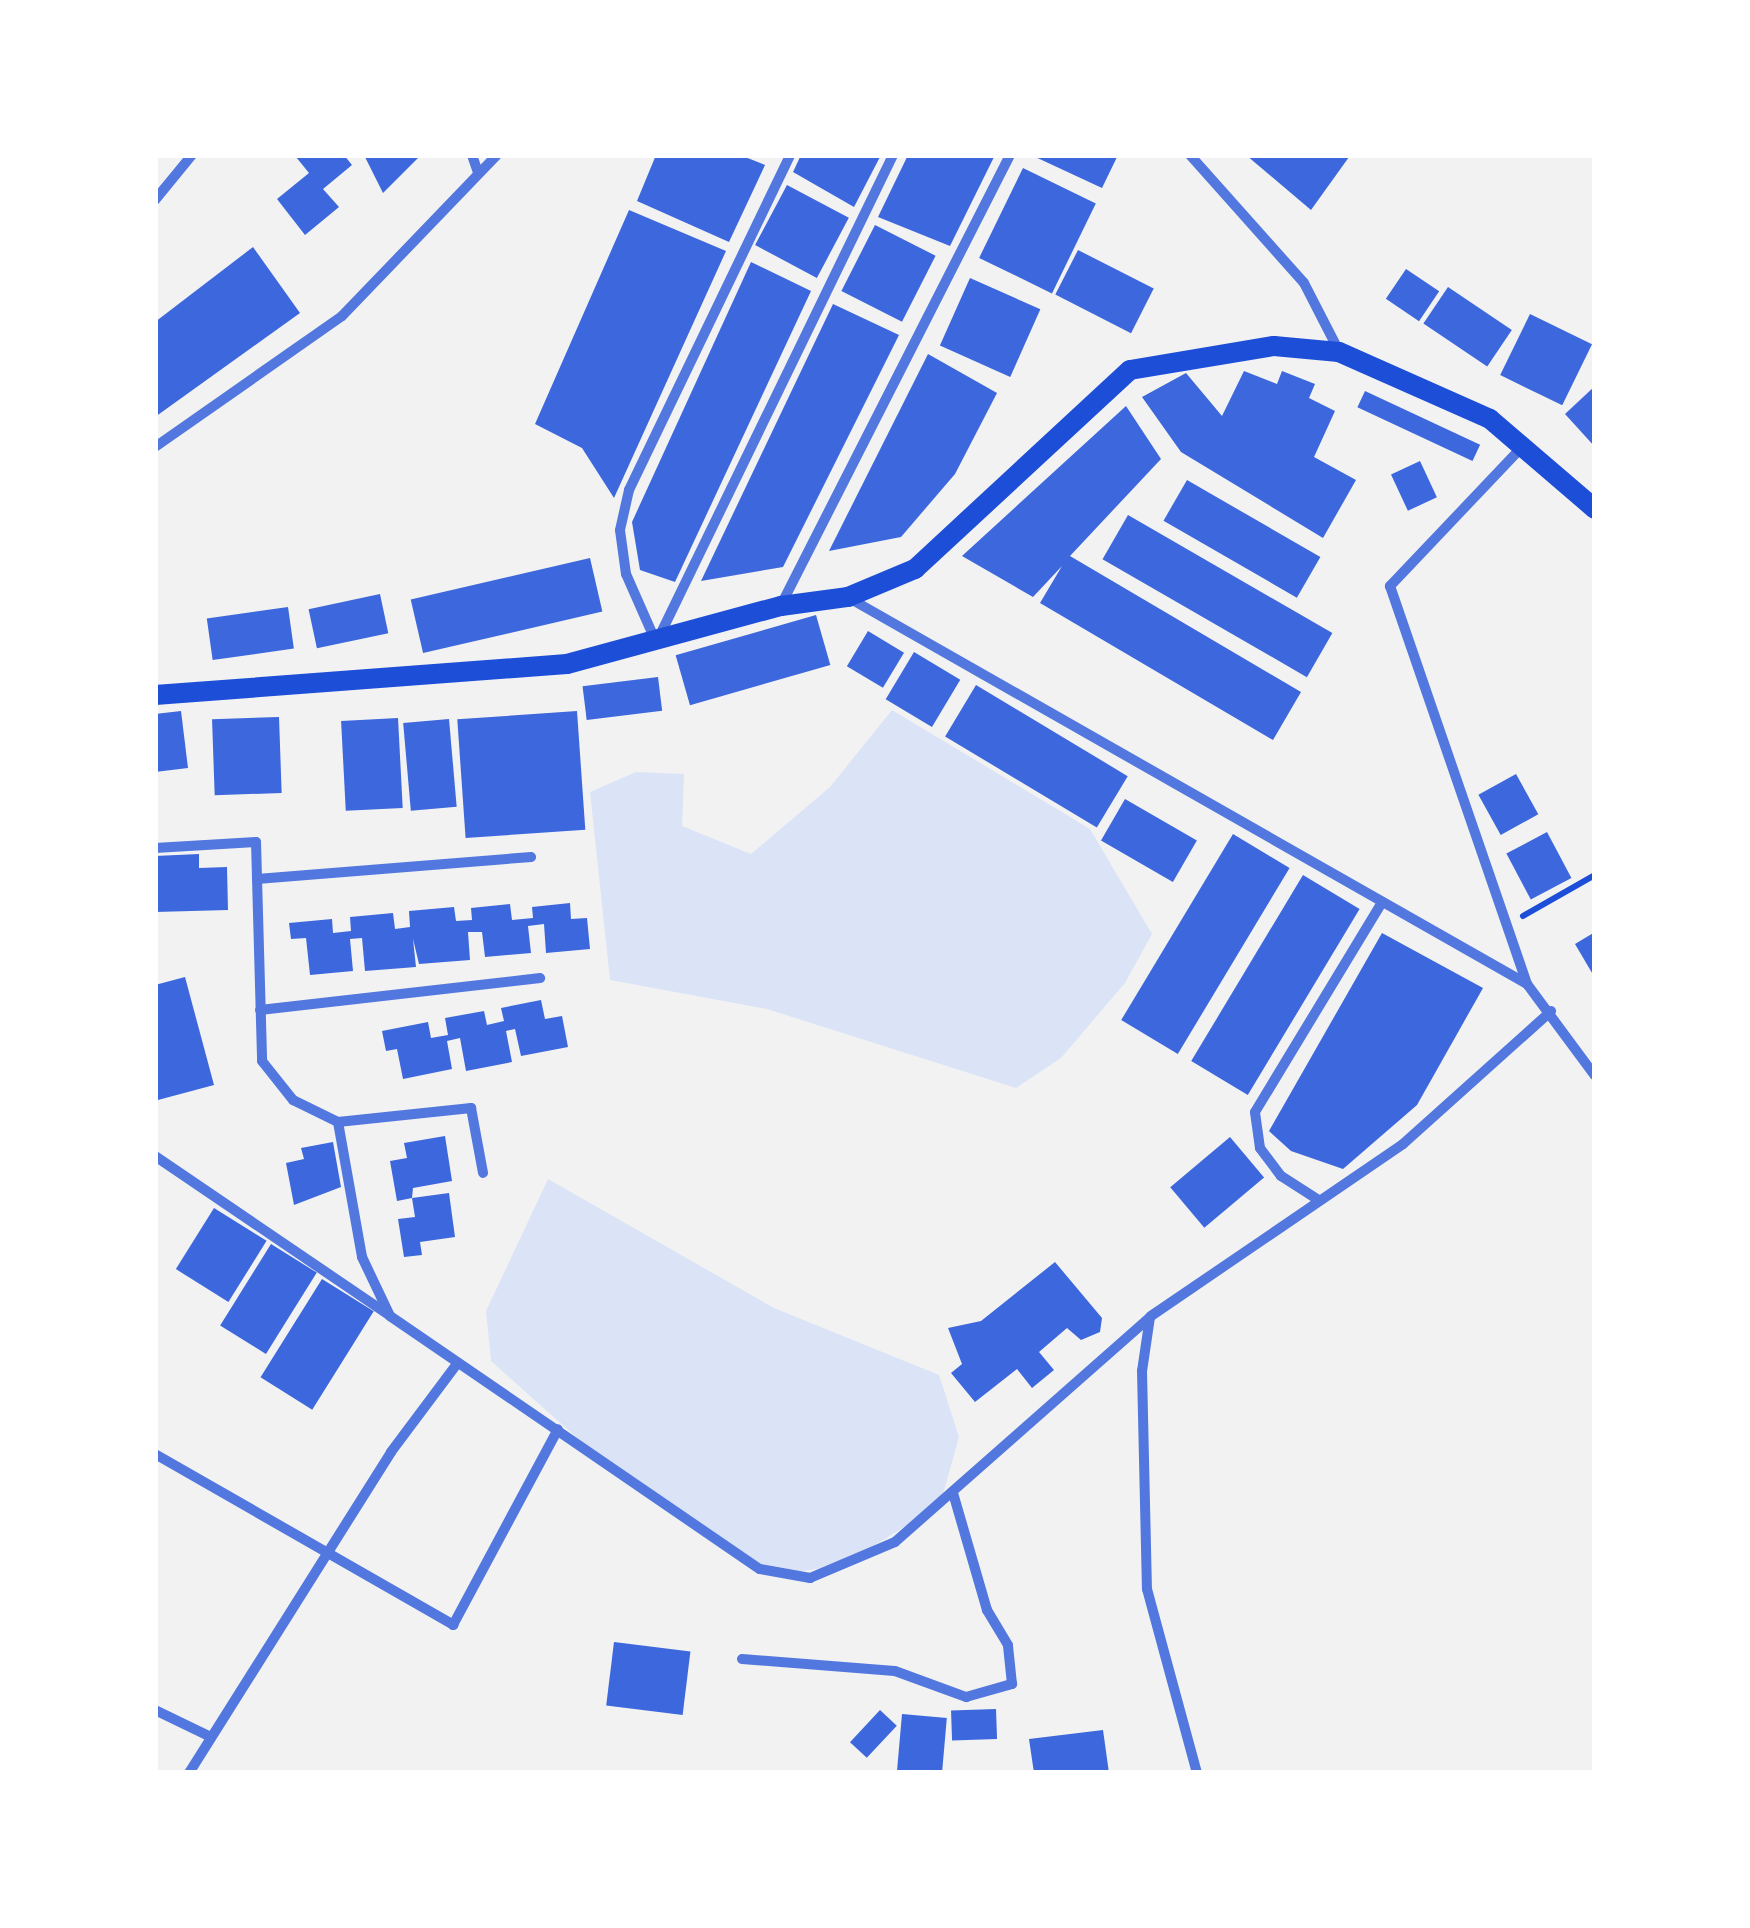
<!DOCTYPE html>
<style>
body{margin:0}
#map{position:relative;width:1750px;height:1928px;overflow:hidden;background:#f2f2f2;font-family:"Open Sans",sans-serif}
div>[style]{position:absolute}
.green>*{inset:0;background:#dbe4f7}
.building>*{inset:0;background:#3d67dc;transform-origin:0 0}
.path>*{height:6px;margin:-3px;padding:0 3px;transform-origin:3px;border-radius:3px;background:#1d4ed8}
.minor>*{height:10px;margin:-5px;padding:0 5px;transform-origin:5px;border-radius:5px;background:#5277de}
.secondary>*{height:20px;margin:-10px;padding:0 10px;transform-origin:10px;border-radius:10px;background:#1d4ed8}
span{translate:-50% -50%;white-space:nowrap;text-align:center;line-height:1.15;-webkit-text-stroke:10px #fff;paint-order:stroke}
.frame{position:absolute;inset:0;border:158px solid #fff;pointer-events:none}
</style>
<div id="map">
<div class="green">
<i style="clip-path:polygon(892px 710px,1090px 829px,1152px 934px,1125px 983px,1061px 1058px,1016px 1088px,767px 1009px,610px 980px,590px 792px,636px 772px,684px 774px,682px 826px,751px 854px,830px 787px)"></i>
<i style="clip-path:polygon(548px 1179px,774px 1308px,939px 1375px,959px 1437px,940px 1505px,841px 1566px,770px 1575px,614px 1471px,491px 1361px,486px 1311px)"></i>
</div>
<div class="building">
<i style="clip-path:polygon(344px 155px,352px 165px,323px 189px,339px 207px,305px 235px,277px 199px,309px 173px,296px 157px)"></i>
<i style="clip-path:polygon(364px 155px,421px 155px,383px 193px)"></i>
<i style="clip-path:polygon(656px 155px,740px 155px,765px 165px,729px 242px,637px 201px)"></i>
<i style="clip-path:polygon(801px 155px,881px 155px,854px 207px,793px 172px)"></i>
<i style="clip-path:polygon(908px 155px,995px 155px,950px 246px,878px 217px)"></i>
<i style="clip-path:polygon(1031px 155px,1118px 155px,1102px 188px)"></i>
<i style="clip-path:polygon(1246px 155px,1347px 155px,1349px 157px,1311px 210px)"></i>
<i style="left:1023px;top:168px;width:81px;height:100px;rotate:26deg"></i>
<i style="left:787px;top:185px;width:70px;height:68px;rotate:28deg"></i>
<i style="clip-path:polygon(629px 210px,726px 251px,614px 498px,582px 448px,535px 424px)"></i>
<i style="left:875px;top:225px;width:68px;height:74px;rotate:27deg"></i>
<i style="clip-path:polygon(253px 247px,300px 313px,155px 417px,155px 322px)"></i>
<i style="left:1078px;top:250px;width:85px;height:50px;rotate:27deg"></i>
<i style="clip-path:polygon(751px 262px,811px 291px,675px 582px,640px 570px,632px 522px)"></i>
<i style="left:1406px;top:269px;width:40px;height:36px;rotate:34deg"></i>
<i style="left:970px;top:278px;width:77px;height:74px;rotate:24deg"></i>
<i style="left:1448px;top:287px;width:77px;height:44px;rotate:34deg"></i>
<i style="clip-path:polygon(833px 304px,899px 335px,783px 567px,701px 581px)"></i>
<i style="left:1530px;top:314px;width:69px;height:68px;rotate:26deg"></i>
<i style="clip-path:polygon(928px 354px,997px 393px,955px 474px,901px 537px,829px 551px)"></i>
<i style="clip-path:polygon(1244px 371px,1277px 384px,1282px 371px,1315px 384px,1309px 398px,1335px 411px,1314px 457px,1356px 480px,1323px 538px,1181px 452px,1142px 397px,1186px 373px,1222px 416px)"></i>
<i style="clip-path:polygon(1595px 386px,1595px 447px,1565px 414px)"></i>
<i style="left:1365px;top:391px;width:127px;height:18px;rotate:25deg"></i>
<i style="clip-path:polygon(1126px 406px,1161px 459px,1070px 556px,1301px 692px,1273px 740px,1040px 603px,1062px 566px,1033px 597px,962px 556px)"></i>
<i style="left:1420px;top:461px;width:40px;height:32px;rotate:65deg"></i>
<i style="left:1187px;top:480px;width:154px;height:47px;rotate:30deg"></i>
<i style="left:1128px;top:515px;width:236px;height:51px;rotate:30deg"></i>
<i style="left:590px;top:558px;width:55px;height:184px;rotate:77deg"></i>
<i style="left:380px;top:594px;width:40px;height:73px;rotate:78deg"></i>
<i style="left:288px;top:607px;width:42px;height:82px;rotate:82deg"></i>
<i style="left:816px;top:615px;width:52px;height:146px;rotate:74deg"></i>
<i style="left:868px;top:631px;width:42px;height:41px;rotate:31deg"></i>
<i style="left:914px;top:652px;width:54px;height:55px;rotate:31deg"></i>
<i style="left:658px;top:677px;width:34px;height:76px;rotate:83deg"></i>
<i style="left:976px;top:685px;width:177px;height:60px;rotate:31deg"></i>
<i style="clip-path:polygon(181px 711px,188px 768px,155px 772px,155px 714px)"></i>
<i style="left:577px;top:711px;width:119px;height:120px;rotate:86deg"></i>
<i style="left:279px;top:717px;width:76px;height:67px;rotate:88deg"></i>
<i style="left:398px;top:718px;width:90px;height:57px;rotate:87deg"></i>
<i style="left:449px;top:719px;width:88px;height:46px;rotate:85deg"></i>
<i style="left:1516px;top:774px;width:46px;height:43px;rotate:61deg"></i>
<i style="left:1125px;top:799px;width:83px;height:48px;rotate:30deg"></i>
<i style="left:1547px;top:832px;width:52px;height:46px;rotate:62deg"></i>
<i style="left:1233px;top:834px;width:66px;height:217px;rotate:31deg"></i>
<i style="clip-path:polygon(199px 854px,199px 868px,227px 867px,228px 910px,155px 912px,155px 856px)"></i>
<i style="left:1303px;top:875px;width:66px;height:217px;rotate:31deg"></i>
<i style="clip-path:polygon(570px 903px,571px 919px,587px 918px,590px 949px,546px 953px,544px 924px,528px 926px,531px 953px,485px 957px,482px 932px,468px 932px,470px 960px,419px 964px,413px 939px,416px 967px,365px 971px,362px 938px,350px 939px,353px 971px,310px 975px,306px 938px,291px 939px,289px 923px,332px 919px,333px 933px,351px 931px,350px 917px,393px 913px,395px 929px,410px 927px,409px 911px,454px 907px,456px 921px,472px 920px,471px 908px,510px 904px,512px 920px,533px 918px,532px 907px)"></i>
<i style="clip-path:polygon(1595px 932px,1595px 978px,1575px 944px)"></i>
<i style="clip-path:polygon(1382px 933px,1483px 988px,1417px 1105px,1343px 1169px,1291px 1151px,1269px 1131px)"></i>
<i style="clip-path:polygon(185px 977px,214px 1085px,158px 1100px,155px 985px)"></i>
<i style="clip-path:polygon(541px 1000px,545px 1019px,562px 1016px,568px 1047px,521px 1056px,515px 1029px,506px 1031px,512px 1062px,466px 1071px,460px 1038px,447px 1041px,452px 1069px,403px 1079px,397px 1049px,386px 1051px,382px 1031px,428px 1022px,431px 1038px,448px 1035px,445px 1018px,484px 1011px,487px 1025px,504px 1021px,501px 1008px)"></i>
<i style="clip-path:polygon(445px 1136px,452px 1181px,413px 1188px,412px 1198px,397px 1201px,390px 1161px,407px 1158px,404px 1143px)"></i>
<i style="left:1230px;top:1137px;width:53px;height:78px;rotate:50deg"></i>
<i style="clip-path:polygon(333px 1142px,341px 1187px,294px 1205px,286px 1163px,304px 1159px,301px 1148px)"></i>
<i style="clip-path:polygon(449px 1193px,455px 1237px,420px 1242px,422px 1255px,404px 1257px,398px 1219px,415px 1217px,412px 1198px)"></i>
<i style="left:214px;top:1208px;width:62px;height:72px;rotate:32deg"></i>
<i style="left:271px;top:1244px;width:54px;height:96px;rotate:32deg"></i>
<i style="clip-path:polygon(1055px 1262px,1102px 1318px,1100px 1332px,1081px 1340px,1067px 1328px,1039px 1352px,1054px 1370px,1032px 1388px,1017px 1369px,975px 1402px,951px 1373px,962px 1364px,948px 1328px,981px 1321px)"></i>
<i style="left:322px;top:1279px;width:61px;height:116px;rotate:32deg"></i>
<i style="left:614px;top:1642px;width:77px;height:64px;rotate:7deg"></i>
<i style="left:996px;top:1709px;width:30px;height:45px;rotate:88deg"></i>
<i style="left:880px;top:1710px;width:23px;height:44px;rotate:43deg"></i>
<i style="left:902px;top:1714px;width:45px;height:59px;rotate:5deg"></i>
<i style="clip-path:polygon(1103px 1730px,1109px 1773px,1034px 1773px,1029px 1739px)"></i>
</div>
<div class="path">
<i style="left:1523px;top:916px;width:83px;rotate:-29.7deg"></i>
</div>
<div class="minor">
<i style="left:472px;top:155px;width:18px;rotate:71deg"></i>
<i style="left:1190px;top:155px;width:171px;rotate:48.3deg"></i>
<i style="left:1304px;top:283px;width:76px;rotate:62.8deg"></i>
<i style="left:155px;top:200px;width:58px;rotate:-50.6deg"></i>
<i style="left:155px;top:447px;width:228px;rotate:-35deg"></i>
<i style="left:342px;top:316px;width:223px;rotate:-46.1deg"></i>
<i style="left:1522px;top:447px;width:192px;rotate:133.5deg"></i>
<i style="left:1390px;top:586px;width:421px;rotate:71deg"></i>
<i style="left:1527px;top:984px;width:114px;rotate:53.5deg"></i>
<i style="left:849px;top:598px;width:780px;rotate:29.65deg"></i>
<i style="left:781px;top:605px;width:505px;rotate:-63.03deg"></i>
<i style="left:659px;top:637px;width:536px;rotate:-64.1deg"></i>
<i style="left:656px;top:642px;width:74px;rotate:-113.8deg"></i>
<i style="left:626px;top:574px;width:44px;rotate:-97.8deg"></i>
<i style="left:620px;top:530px;width:41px;rotate:-77.3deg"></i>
<i style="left:629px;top:490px;width:372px;rotate:-64.3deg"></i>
<i style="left:155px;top:848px;width:101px;rotate:-3.4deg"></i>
<i style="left:256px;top:842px;width:219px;rotate:88.4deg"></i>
<i style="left:262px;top:1061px;width:50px;rotate:51.5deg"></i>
<i style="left:293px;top:1100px;width:50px;rotate:26.1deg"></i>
<i style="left:338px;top:1122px;width:134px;rotate:-6deg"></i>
<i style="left:471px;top:1108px;width:66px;rotate:79.5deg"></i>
<i style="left:257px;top:879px;width:275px;rotate:-4.6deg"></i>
<i style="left:260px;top:1010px;width:282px;rotate:-6.5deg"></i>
<i style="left:338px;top:1122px;width:137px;rotate:79.9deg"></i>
<i style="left:362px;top:1257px;width:65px;rotate:64.6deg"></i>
<i style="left:390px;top:1316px;width:448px;rotate:34.4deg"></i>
<i style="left:760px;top:1569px;width:51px;rotate:10.2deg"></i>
<i style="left:810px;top:1578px;width:92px;rotate:-23deg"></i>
<i style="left:895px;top:1542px;width:341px;rotate:-41.4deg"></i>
<i style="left:1151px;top:1316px;width:305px;rotate:-34.3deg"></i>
<i style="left:1403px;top:1144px;width:199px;rotate:-41.9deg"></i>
<i style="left:155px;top:1156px;width:284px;rotate:34.2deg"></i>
<i style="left:1317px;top:1199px;width:43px;rotate:-147.4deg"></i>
<i style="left:1281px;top:1176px;width:35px;rotate:-127deg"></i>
<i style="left:1260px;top:1148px;width:36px;rotate:-98deg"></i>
<i style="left:1255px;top:1112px;width:241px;rotate:-58.8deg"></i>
<i style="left:1150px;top:1317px;width:55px;rotate:98.4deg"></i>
<i style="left:1142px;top:1371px;width:218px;rotate:88.7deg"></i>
<i style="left:1147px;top:1589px;width:191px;rotate:74.8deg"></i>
<i style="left:155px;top:1454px;width:344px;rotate:29.8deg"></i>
<i style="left:453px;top:1625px;width:222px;rotate:-61.8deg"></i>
<i style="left:742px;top:1659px;width:153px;rotate:4.5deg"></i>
<i style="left:895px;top:1671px;width:76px;rotate:20.1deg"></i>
<i style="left:966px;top:1697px;width:48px;rotate:-15.8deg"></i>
<i style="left:1012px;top:1684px;width:39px;rotate:-96deg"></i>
<i style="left:1008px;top:1645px;width:41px;rotate:-121deg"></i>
<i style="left:987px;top:1610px;width:122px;rotate:-106.2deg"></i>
<i style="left:155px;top:1710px;width:62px;rotate:25.7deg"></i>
<i style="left:189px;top:1773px;width:379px;rotate:-57.8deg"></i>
<i style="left:391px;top:1452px;width:109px;rotate:-53.2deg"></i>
</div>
<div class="secondary">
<i style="left:155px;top:695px;width:413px;rotate:-4.3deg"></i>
<i style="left:567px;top:664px;width:222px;rotate:-15.2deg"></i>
<i style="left:781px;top:606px;width:68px;rotate:-7.7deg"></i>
<i style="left:848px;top:597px;width:73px;rotate:-22.7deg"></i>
<i style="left:915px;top:569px;width:293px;rotate:-42.8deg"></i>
<i style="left:1130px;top:370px;width:146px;rotate:-9.5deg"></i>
<i style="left:1274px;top:346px;width:65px;rotate:5.3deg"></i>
<i style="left:1339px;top:352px;width:165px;rotate:23.9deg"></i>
<i style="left:1490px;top:419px;width:138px;rotate:40.6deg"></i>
</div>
<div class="frame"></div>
</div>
